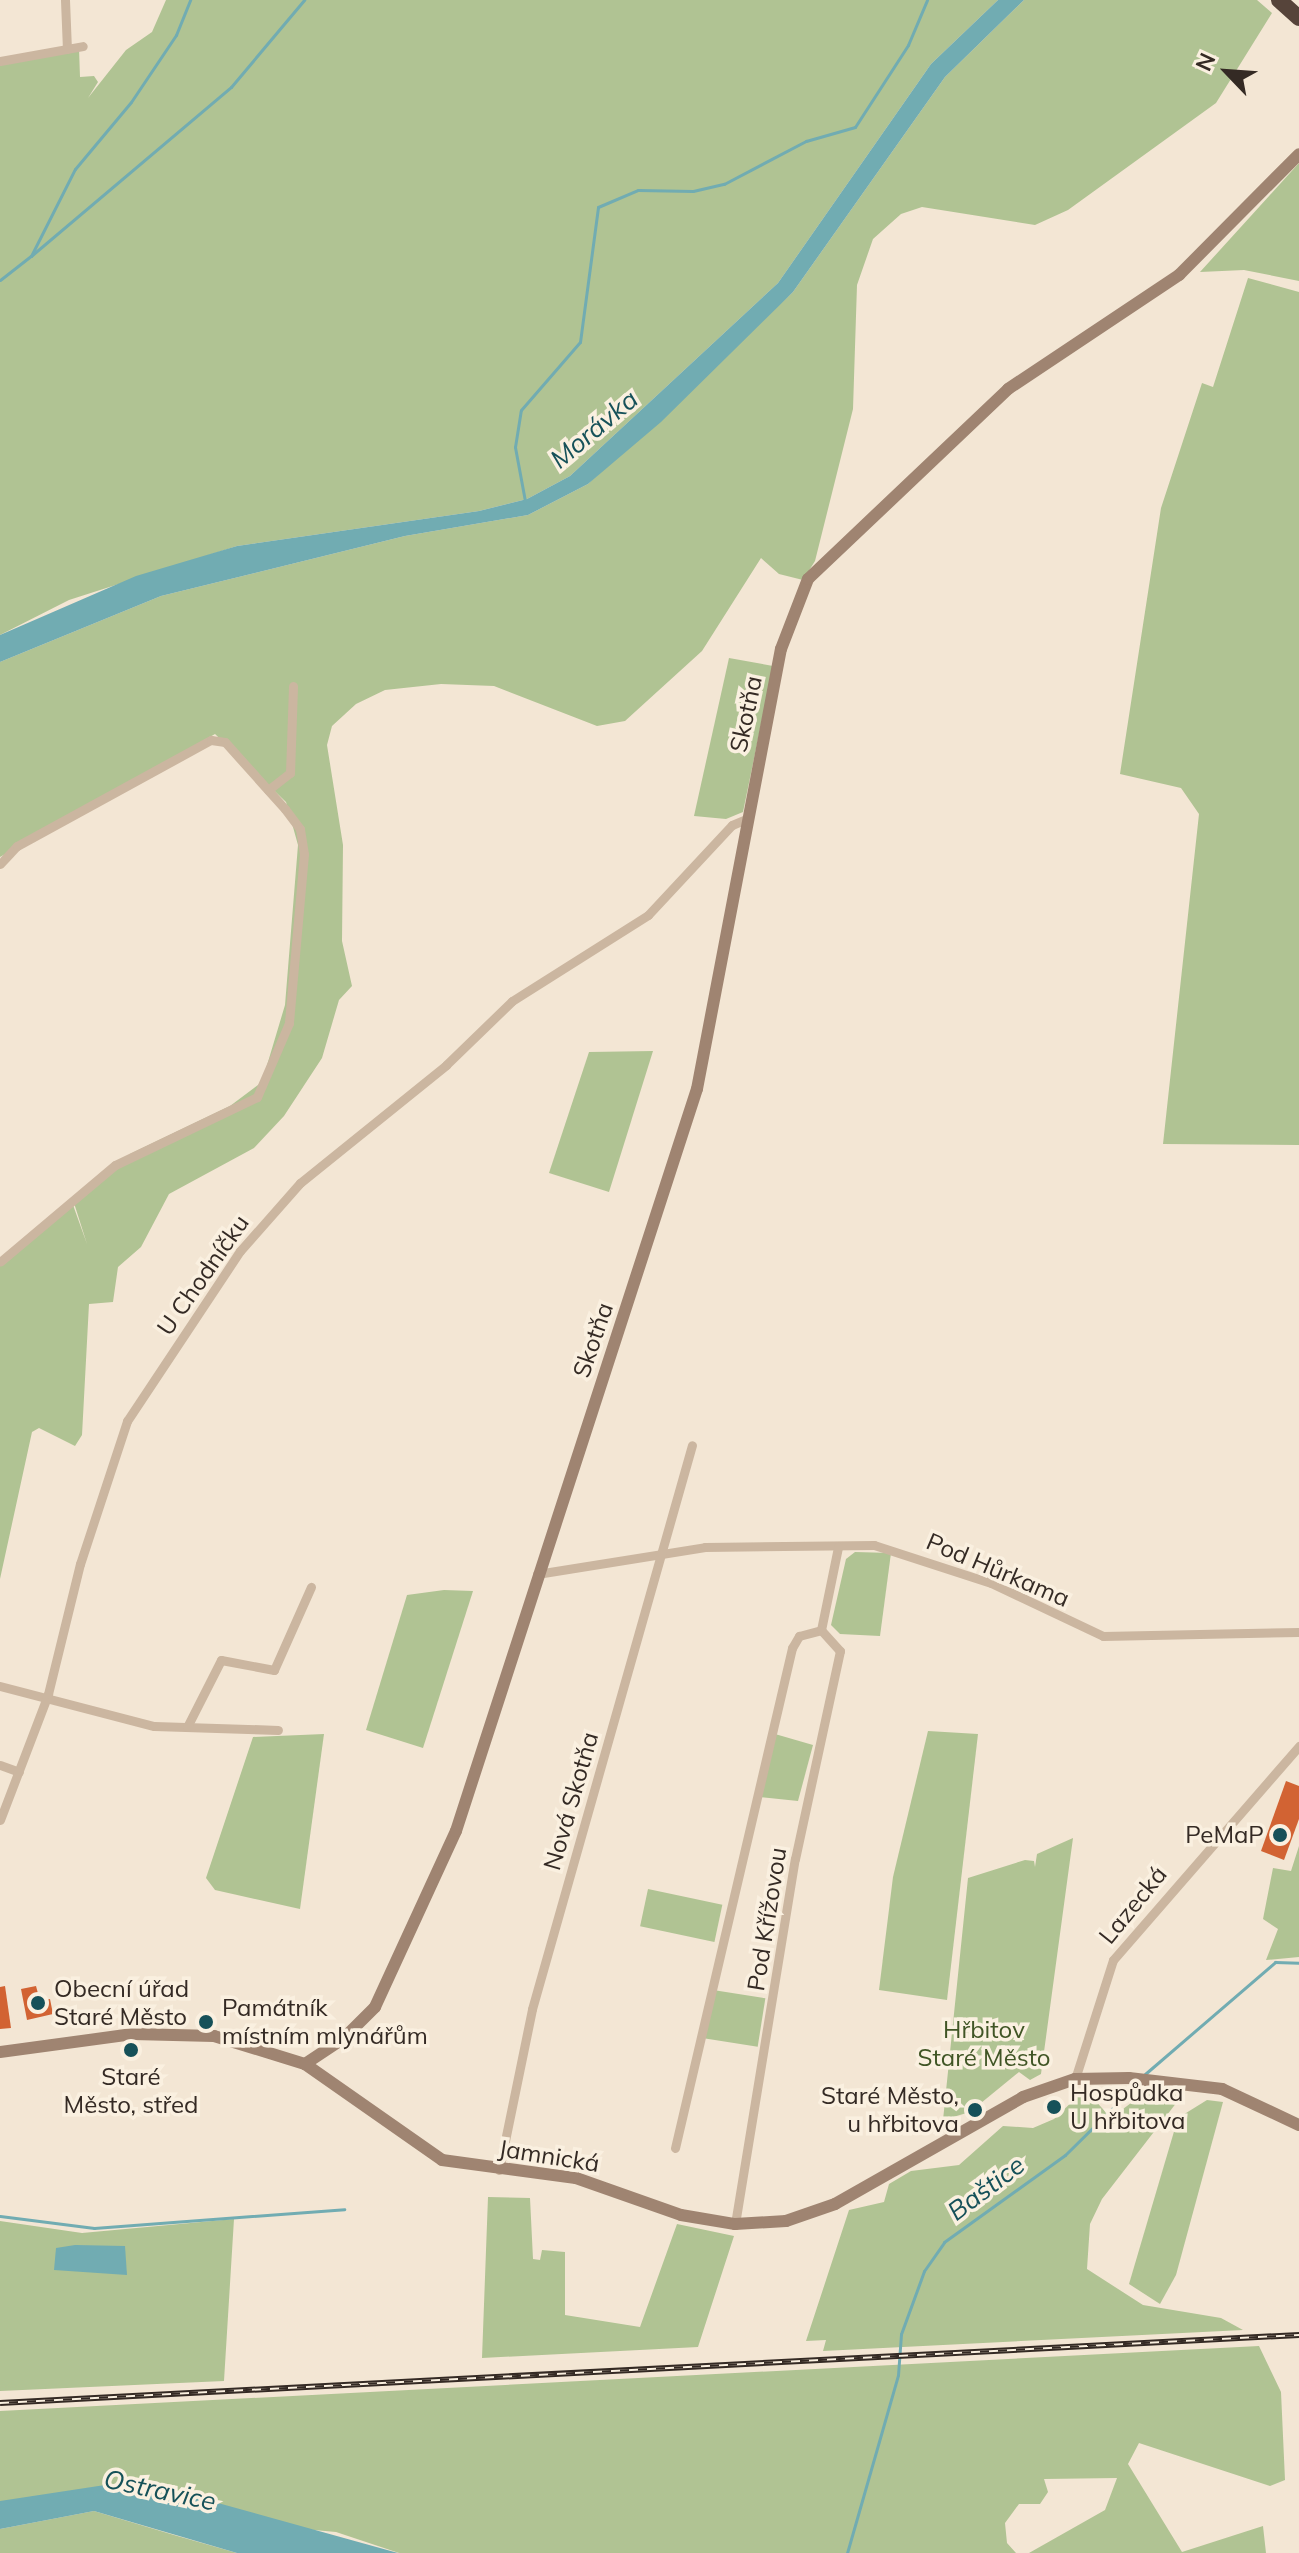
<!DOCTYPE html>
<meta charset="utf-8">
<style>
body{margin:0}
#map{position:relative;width:1299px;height:2553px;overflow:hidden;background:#f3e6d4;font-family:Mulish,sans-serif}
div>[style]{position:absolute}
.green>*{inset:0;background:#b0c393;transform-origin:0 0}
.water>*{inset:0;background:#71acb2}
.stream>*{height:3px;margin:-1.5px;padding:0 1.5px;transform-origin:1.5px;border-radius:1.5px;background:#71acb2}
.building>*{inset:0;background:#d26333}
.street>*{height:9px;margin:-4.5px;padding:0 4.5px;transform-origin:4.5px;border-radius:4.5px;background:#cbb6a0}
.secondary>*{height:12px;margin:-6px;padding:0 6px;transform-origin:6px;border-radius:6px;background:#9f8471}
.highway>*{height:16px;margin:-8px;padding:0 8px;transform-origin:8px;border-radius:8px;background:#56443a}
.rail>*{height:6px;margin-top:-3px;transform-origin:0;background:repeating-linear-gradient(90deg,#faf0e0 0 9px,#342a24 0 18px);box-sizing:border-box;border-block:2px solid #342a24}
.dots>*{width:22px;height:22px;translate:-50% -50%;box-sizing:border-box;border:4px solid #faf0e0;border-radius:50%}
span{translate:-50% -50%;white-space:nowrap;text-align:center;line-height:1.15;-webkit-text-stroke:7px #faf0e0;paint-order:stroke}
.street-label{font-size:24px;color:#342a24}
.poi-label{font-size:24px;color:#342a24}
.right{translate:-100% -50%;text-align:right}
.left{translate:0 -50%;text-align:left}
.park-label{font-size:24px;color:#405525}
.water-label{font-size:26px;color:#165159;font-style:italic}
.north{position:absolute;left:1187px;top:32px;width:80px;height:80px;-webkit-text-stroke:6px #faf0e0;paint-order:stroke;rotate:295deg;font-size:22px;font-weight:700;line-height:32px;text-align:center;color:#342a24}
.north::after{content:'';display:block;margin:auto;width:28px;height:36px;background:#342a24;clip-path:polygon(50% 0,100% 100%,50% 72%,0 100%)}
</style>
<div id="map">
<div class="green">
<i style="clip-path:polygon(166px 0,998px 0,931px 64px,778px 283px,570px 476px,527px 499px,479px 511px,237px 546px,69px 600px,0 635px,0 63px,79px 48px,80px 77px,94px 76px,98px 82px,88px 98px,126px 50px,152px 32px)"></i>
<i style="clip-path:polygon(1024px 0,1257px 0,1272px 13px,1216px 103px,1068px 210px,1035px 225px,922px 207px,901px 214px,873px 239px,857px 285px,853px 409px,815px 561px,803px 580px,779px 574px,761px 558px,702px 651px,625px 721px,597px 726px,494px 686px,441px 684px,385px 690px,356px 704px,332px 726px,327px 745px,343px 845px,342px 941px,352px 986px,339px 1000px,322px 1058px,284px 1116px,254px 1148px,169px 1194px,141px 1247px,118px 1267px,113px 1302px,89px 1304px,82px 1435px,75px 1446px,39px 1428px,32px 1432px,0 1579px,0 1264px,73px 1205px,87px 1244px,74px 1203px,130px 1154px,230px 1106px,262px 1082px,285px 1005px,298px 845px,286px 802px,215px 734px,0 857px,0 662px,161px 596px,405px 536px,528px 515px,588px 484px,793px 292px,945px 77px)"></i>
<i style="clip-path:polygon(1299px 163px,1299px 281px,1244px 270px,1200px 272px)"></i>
<i style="clip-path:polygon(1248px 278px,1299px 292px,1299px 1145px,1163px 1144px,1199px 814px,1181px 788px,1120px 774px,1161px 508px,1202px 383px,1213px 387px)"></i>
<i style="clip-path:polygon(729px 658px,773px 666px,743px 812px,726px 819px,694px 816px)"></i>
<i style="clip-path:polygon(653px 1051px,609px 1192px,549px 1173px,589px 1052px)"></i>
<i style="clip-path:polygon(855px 1552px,891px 1553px,880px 1636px,840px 1634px,831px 1625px,846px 1559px)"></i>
<i style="clip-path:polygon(444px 1590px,473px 1591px,423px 1748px,366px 1730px,407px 1595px)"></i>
<i style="clip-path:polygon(928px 1731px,978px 1734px,947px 2000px,879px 1990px,893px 1877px)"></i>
<i style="clip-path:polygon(324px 1734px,300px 1909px,215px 1890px,206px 1878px,253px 1737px)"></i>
<i style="clip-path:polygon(775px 1734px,813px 1745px,798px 1801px,760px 1797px)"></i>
<i style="clip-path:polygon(1073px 1838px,1041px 2074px,1030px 2080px,1019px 2072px,970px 2112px,943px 2120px,968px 1878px,1025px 1860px,1034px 1861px,1035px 1867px,1037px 1854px)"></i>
<i style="clip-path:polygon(1299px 1846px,1299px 1957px,1266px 1960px,1278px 1929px,1263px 1919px,1273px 1868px,1291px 1871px)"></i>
<i style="left:648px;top:1889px;width:76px;height:38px;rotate:12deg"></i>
<i style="left:713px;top:1990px;width:53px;height:49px;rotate:9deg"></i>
<i style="clip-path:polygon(1147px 2091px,1184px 2093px,1102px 2199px,1090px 2224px,1087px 2269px,1143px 2305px,1221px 2318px,1243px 2330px,823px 2351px,826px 2340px,806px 2341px,849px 2210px,884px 2202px,889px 2184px,911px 2171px,959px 2165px,1003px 2126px,1033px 2128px,1054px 2119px,1077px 2097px,1092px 2097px,1111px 2118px)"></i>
<i style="clip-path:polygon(1207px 2100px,1223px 2102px,1176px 2275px,1160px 2304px,1129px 2284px,1178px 2118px)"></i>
<i style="clip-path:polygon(488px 2197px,530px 2198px,533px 2259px,540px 2260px,542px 2250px,565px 2252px,565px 2315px,640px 2327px,677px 2224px,734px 2236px,698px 2347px,482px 2358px)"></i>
<i style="clip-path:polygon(234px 2219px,224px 2381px,0 2391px,0 2221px,82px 2233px)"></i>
<i style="clip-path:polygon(1259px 2346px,1281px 2392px,1285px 2480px,1270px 2486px,1139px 2443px,1128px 2464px,1182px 2552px,1263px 2526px,1266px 2553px,1029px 2553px,1105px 2510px,1117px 2478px,1044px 2479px,1048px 2492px,1040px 2504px,1019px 2504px,1005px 2523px,1007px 2543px,1016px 2553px,399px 2553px,336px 2532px,0 2501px,0 2411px)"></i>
<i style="clip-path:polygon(94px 2511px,174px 2535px,237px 2553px,0 2553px,0 2529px)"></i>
</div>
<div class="water">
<i style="clip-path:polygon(998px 0,1024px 0,945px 77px,793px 292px,661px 422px,588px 484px,528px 515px,405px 536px,161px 596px,0 662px,0 635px,136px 576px,237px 546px,479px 511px,527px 499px,570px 476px,778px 283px,931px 64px)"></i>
<i style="clip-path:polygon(75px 2245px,125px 2246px,127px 2275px,54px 2270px,56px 2248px)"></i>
<i style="clip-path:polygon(105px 2485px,207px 2500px,398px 2553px,237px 2553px,94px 2511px,0 2529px,0 2501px)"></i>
</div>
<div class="stream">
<i style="left:31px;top:256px;width:262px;rotate:-40.2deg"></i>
<i style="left:231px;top:87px;width:114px;rotate:-50deg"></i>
<i style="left:0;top:280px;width:39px;rotate:-38deg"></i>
<i style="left:31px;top:256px;width:97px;rotate:-63.2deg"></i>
<i style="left:75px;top:169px;width:87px;rotate:-50.1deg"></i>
<i style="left:131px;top:102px;width:81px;rotate:-56.1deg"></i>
<i style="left:176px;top:35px;width:38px;rotate:-68deg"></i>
<i style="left:525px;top:501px;width:55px;rotate:-100.5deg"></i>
<i style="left:515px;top:447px;width:37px;rotate:-81deg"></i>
<i style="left:521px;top:410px;width:90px;rotate:-49.1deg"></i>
<i style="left:580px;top:342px;width:136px;rotate:-82.4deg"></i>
<i style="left:598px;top:207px;width:43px;rotate:-23deg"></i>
<i style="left:638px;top:190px;width:55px;rotate:1deg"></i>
<i style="left:693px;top:191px;width:32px;rotate:-13deg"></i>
<i style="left:724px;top:184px;width:93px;rotate:-27.7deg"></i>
<i style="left:806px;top:141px;width:51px;rotate:-15.9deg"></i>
<i style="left:855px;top:127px;width:98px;rotate:-57.1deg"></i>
<i style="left:908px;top:45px;width:49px;rotate:-67.1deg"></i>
<i style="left:1145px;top:2074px;width:172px;rotate:-40.7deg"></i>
<i style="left:1275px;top:1962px;width:24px;rotate:2deg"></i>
<i style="left:0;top:2216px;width:95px;rotate:7.3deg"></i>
<i style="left:94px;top:2228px;width:251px;rotate:-4.3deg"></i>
<i style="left:847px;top:2553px;width:185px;rotate:-74deg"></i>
<i style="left:898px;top:2375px;width:41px;rotate:-85.8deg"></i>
<i style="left:901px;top:2334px;width:67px;rotate:-69.9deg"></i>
<i style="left:924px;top:2271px;width:35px;rotate:-55deg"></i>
<i style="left:944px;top:2242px;width:149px;rotate:-35.7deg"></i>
<i style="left:1065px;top:2155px;width:103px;rotate:-44.6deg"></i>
</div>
<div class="building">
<i style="clip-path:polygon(1286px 1781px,1299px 1786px,1299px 1819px,1284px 1860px,1261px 1851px)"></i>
<i style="clip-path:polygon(5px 1986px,11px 2028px,0 2029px,0 1987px)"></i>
<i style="clip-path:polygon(36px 1986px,40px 2001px,50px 1999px,53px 2014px,27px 2020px,21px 1989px)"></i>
</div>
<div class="street">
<i style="left:65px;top:0;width:49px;rotate:87.7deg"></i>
<i style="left:0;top:61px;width:84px;rotate:-10.2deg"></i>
<i style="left:268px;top:790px;width:28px;rotate:-38deg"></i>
<i style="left:290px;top:773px;width:87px;rotate:-88deg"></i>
<i style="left:0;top:864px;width:25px;rotate:-47deg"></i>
<i style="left:17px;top:846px;width:221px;rotate:-28.7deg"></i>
<i style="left:211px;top:740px;width:14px;rotate:8deg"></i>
<i style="left:225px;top:742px;width:90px;rotate:48.2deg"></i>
<i style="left:285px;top:809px;width:25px;rotate:53deg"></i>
<i style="left:300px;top:829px;width:25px;rotate:81deg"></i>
<i style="left:304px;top:854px;width:170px;rotate:95.1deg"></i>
<i style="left:289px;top:1023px;width:81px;rotate:113.4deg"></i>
<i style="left:257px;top:1097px;width:157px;rotate:154.4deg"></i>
<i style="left:115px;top:1165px;width:150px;rotate:139.9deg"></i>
<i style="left:537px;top:1574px;width:170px;rotate:-9.1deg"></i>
<i style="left:705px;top:1547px;width:169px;rotate:-0.7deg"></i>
<i style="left:874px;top:1545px;width:123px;rotate:18deg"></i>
<i style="left:991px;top:1583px;width:124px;rotate:25.3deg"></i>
<i style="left:1103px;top:1636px;width:196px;rotate:-1.2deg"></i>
<i style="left:0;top:1686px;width:159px;rotate:14.6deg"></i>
<i style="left:154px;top:1726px;width:124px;rotate:1.8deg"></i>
<i style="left:187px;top:1727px;width:75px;rotate:-63.1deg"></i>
<i style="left:221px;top:1660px;width:54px;rotate:10.7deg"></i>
<i style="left:274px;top:1670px;width:91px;rotate:-66deg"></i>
<i style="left:0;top:1765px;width:20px;rotate:20deg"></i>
<i style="left:0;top:1820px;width:135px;rotate:-69.1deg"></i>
<i style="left:48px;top:1694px;width:134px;rotate:-76.2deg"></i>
<i style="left:80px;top:1564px;width:151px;rotate:-71.8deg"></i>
<i style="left:127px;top:1421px;width:204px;rotate:-56.4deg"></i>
<i style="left:240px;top:1251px;width:91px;rotate:-48.6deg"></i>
<i style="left:300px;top:1183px;width:188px;rotate:-38.9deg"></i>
<i style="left:446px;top:1065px;width:92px;rotate:-44.1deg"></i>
<i style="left:512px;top:1001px;width:161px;rotate:-32.3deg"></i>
<i style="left:648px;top:915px;width:123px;rotate:-47deg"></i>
<i style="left:732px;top:825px;width:15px;rotate:-23deg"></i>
<i style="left:1075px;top:2079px;width:125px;rotate:-72.3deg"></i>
<i style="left:1113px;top:1960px;width:284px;rotate:-49deg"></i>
<i style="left:675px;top:2148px;width:514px;rotate:-76.83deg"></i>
<i style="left:792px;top:1648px;width:14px;rotate:-60deg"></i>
<i style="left:799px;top:1636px;width:23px;rotate:-15deg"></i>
<i style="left:821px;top:1630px;width:85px;rotate:-78.4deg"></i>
<i style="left:499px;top:2170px;width:164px;rotate:-78.4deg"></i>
<i style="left:532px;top:2009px;width:586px;rotate:-74.16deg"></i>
<i style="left:735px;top:2224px;width:370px;rotate:-80.7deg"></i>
<i style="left:795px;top:1859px;width:213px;rotate:-77.8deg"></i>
<i style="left:840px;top:1651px;width:28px;rotate:-132deg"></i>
</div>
<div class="secondary">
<i style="left:0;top:2052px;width:134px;rotate:-7.7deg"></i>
<i style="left:133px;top:2034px;width:81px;rotate:1.4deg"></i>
<i style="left:214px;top:2036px;width:95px;rotate:17.1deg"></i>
<i style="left:305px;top:2064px;width:167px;rotate:35deg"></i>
<i style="left:442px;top:2160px;width:135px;rotate:7.7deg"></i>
<i style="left:576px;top:2178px;width:111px;rotate:19.4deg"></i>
<i style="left:681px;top:2215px;width:55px;rotate:9.5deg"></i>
<i style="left:735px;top:2224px;width:51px;rotate:-3.4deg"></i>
<i style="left:786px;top:2221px;width:52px;rotate:-19.1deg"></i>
<i style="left:835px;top:2204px;width:216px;rotate:-29.6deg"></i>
<i style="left:1023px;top:2097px;width:55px;rotate:-19.1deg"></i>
<i style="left:1075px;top:2079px;width:54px;rotate:-1.1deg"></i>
<i style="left:1129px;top:2078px;width:94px;rotate:6.7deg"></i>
<i style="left:1222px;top:2089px;width:85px;rotate:25.1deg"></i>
<i style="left:305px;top:2064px;width:47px;rotate:-33.7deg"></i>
<i style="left:344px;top:2038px;width:44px;rotate:-45deg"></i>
<i style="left:375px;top:2007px;width:194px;rotate:-65.3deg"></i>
<i style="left:456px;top:1831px;width:780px;rotate:-72.01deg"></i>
<i style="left:697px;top:1089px;width:448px;rotate:-79.2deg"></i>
<i style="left:781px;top:649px;width:75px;rotate:-68.9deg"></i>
<i style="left:808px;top:579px;width:276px;rotate:-43.5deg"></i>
<i style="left:1008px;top:389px;width:206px;rotate:-33.7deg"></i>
<i style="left:1179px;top:275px;width:170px;rotate:-45.2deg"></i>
</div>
<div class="highway">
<i style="left:1279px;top:0;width:27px;rotate:42deg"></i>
</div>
<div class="rail">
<i style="left:0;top:2403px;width:1301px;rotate:-3deg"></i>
</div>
<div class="dots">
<i style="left:1280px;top:1835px;background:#165159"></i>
<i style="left:38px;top:2003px;background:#165159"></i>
<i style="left:206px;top:2022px;background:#165159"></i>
<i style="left:131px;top:2050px;background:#165159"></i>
<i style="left:1054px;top:2107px;background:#165159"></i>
<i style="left:975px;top:2110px;background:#165159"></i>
</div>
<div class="street-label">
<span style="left:746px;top:714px;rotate:-78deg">Skotňa</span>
<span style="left:203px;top:1275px;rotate:-55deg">U Chodníčku</span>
<span style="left:593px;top:1340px;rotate:-71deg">Skotňa</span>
<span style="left:998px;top:1570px;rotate:23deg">Pod Hůrkama</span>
<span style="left:571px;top:1801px;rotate:-74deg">Nová Skotňa</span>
<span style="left:1133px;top:1905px;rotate:-51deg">Lazecká</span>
<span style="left:767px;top:1919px;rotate:-81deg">Pod Křížovou</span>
<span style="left:549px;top:2156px;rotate:9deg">Jamnická</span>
</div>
<div class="poi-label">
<span class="right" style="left:1264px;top:1835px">PeMaP</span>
<span class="left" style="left:54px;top:2003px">Obecní úřad<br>Staré Město</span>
<span class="left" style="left:222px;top:2022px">Památník<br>místním mlynářům</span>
<span style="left:131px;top:2091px">Staré<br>Město, střed</span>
<span class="left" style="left:1070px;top:2107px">Hospůdka<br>U hřbitova</span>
<span class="right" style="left:959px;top:2110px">Staré Město,<br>u hřbitova</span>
</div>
<div class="park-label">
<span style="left:984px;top:2044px">Hřbitov<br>Staré Město</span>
</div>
<div class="water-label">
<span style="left:594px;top:429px;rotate:-40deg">Morávka</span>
<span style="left:986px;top:2188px;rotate:-37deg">Baštice</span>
<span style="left:160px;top:2490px;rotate:12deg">Ostravice</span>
</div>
<div class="north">N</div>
</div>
